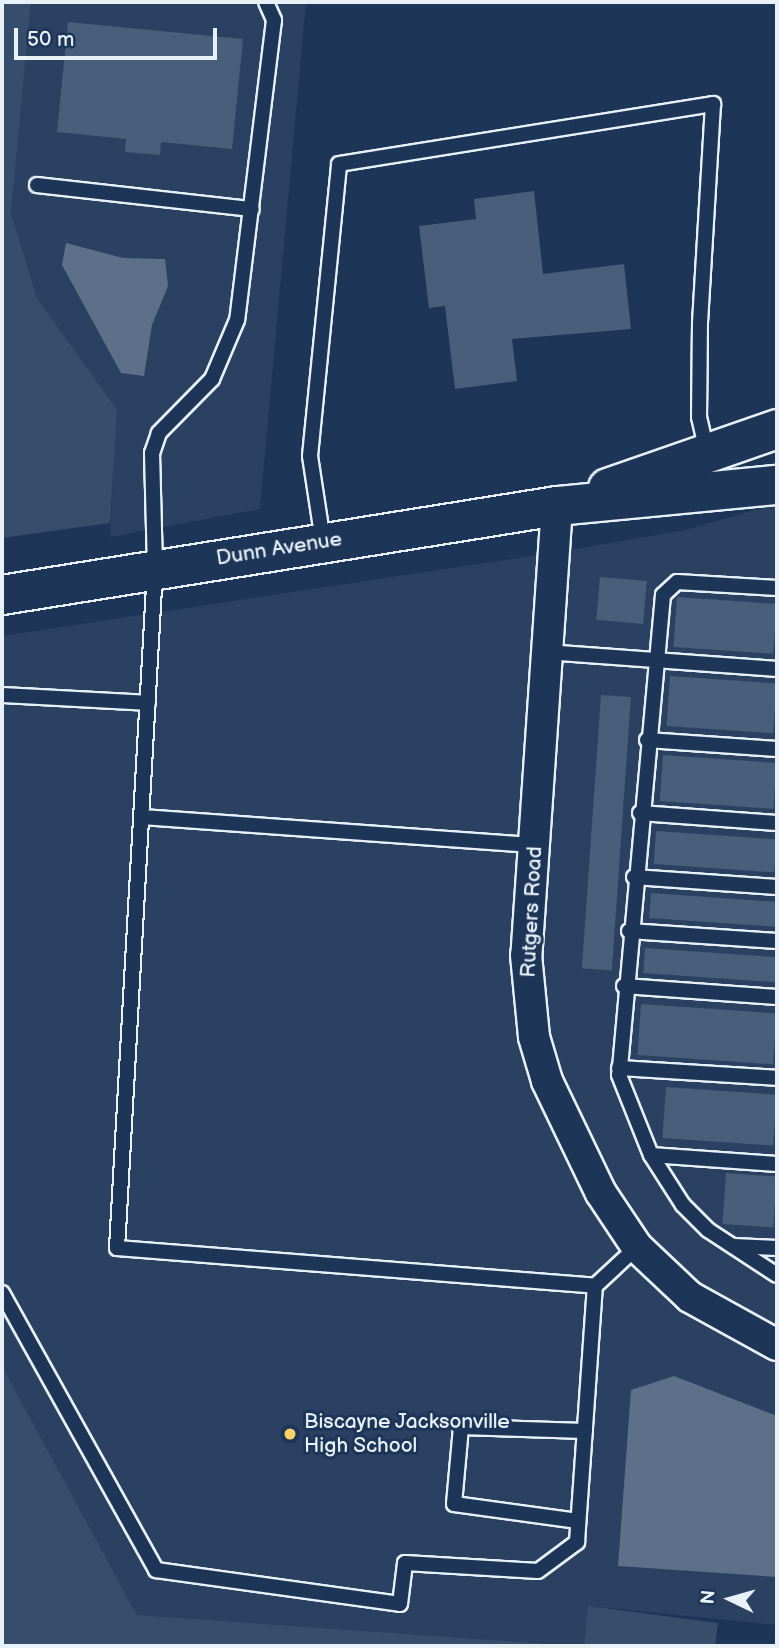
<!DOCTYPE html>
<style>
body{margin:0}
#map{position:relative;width:779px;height:1648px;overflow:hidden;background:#1d3557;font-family:"Balsamiq Sans",sans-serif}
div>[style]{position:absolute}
.built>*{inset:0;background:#2a4162}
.green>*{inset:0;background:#374d6c}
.water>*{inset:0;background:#5d7089}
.building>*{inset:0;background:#495e7a;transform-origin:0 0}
.roads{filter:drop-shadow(2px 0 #e8f1f8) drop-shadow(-2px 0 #e8f1f8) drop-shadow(0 2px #e8f1f8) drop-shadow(0 -2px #e8f1f8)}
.service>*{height:14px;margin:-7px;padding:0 7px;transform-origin:7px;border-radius:7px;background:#1d3557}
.minor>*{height:30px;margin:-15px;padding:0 15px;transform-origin:15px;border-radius:15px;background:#1d3557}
.primary>*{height:38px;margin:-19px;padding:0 19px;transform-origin:19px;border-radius:19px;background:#1d3557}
.dots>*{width:19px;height:19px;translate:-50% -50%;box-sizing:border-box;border:4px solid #1d3557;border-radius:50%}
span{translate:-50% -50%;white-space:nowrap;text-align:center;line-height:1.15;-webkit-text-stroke:6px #1d3557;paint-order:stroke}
.street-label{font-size:21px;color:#e8f1f8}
.poi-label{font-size:21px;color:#e8f1f8}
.left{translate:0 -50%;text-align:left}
.frame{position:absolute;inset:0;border:4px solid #e8f1f8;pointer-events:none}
.north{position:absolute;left:695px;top:1564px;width:70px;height:70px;-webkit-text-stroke:5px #1d3557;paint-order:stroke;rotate:275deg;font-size:19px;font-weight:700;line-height:28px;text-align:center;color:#e8f1f8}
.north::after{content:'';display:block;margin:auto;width:24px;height:32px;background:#e8f1f8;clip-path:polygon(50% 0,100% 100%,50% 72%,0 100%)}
.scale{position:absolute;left:14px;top:28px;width:203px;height:32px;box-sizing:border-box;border:4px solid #e8f1f8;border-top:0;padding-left:9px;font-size:21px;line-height:24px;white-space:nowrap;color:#e8f1f8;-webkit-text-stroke:5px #1d3557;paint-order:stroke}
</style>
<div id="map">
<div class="built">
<i style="clip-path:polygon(31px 2px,306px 2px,260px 509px,110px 537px,116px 410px,37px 298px,11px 213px)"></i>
<i style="clip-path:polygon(777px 504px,777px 1625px,589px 1606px,584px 1646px,579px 1646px,137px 1615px,2px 1366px,2px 636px,577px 549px,684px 530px)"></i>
</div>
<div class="green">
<i style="clip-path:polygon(2px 2px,31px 2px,11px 213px,37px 298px,117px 410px,110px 523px,2px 538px)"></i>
<i style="clip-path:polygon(2px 1366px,137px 1615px,578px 1646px,2px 1646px)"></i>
<i style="clip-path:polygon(588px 1606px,718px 1623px,715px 1646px,584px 1646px)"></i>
</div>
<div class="water">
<i style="clip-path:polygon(66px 243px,123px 258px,165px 259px,168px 286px,152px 325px,144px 376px,121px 373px,62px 265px)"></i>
<i style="clip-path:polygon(674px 1376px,777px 1416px,777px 1577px,618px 1566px,631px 1390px)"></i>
</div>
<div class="building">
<i style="clip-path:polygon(68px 22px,243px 39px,232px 149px,161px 142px,160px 155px,125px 152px,126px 139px,57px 132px)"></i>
<i style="clip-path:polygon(534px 191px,543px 274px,624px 264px,631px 329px,512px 339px,517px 381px,455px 389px,445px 306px,429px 308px,419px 226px,476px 219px,474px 199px)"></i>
<i style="left:600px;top:577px;width:47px;height:43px;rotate:5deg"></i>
<i style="left:677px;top:597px;width:100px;height:50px;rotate:4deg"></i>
<i style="left:670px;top:676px;width:107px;height:50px;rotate:4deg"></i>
<i style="left:601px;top:695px;width:30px;height:274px;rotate:4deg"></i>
<i style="left:663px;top:755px;width:114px;height:46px;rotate:4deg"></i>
<i style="left:656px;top:831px;width:121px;height:33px;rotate:4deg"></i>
<i style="left:651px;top:893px;width:126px;height:25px;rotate:4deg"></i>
<i style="left:645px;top:948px;width:132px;height:25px;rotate:4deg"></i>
<i style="left:641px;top:1004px;width:136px;height:51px;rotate:4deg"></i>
<i style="left:666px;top:1087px;width:111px;height:51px;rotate:4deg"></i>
<i style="left:726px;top:1173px;width:51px;height:51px;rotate:4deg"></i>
</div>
<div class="roads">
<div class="service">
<i style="left:266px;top:2px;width:20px;rotate:66deg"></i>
<i style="left:274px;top:20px;width:302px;rotate:97deg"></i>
<i style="left:237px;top:320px;width:64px;rotate:113deg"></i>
<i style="left:212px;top:379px;width:76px;rotate:134.5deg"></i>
<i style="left:159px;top:433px;width:21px;rotate:109deg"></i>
<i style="left:152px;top:453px;width:116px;rotate:88.5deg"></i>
<i style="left:155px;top:569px;width:680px;rotate:93.2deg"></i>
<i style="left:117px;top:1248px;width:480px;rotate:4.5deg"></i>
<i style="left:595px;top:1286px;width:57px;rotate:-42.9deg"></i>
<i style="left:37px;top:185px;width:216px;rotate:6.4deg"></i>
<i style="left:323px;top:541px;width:86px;rotate:-98.7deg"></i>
<i style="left:310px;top:456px;width:293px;rotate:-84.3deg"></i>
<i style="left:339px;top:164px;width:379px;rotate:-9.1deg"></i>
<i style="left:713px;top:104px;width:219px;rotate:93.4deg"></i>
<i style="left:700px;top:323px;width:94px;rotate:90.6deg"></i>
<i style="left:699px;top:417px;width:36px;rotate:77deg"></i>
<i style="left:777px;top:588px;width:100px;rotate:-176.6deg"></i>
<i style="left:677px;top:582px;width:19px;rotate:137deg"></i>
<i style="left:663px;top:595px;width:482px;rotate:95.2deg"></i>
<i style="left:619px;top:1075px;width:86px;rotate:68.2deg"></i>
<i style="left:651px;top:1155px;width:59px;rotate:57.4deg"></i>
<i style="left:683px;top:1205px;width:35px;rotate:45deg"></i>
<i style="left:708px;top:1230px;width:82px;rotate:33.1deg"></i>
<i style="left:546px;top:652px;width:232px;rotate:4.2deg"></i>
<i style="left:2px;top:695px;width:146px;rotate:3.1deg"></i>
<i style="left:647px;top:740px;width:130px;rotate:4deg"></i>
<i style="left:640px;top:813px;width:137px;rotate:4.2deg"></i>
<i style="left:142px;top:817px;width:394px;rotate:4.1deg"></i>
<i style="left:634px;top:877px;width:143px;rotate:4deg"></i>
<i style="left:629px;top:931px;width:148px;rotate:3.9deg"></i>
<i style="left:624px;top:986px;width:153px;rotate:4.1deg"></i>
<i style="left:619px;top:1068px;width:158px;rotate:3.6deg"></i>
<i style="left:651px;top:1155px;width:126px;rotate:4.1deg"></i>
<i style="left:734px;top:1246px;width:43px;rotate:2.7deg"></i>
<i style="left:2px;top:1293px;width:317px;rotate:60.9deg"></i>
<i style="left:156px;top:1570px;width:246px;rotate:7.9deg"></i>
<i style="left:400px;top:1604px;width:41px;rotate:-83deg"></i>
<i style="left:405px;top:1563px;width:133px;rotate:3.4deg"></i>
<i style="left:538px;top:1571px;width:49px;rotate:-36.6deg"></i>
<i style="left:577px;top:1542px;width:257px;rotate:-86deg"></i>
<i style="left:578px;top:1521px;width:125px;rotate:-172.2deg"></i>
<i style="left:454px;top:1504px;width:77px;rotate:-84.8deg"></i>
<i style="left:461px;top:1427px;width:124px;rotate:1.8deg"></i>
</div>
<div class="minor">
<i style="left:557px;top:506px;width:450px;rotate:93.9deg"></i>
<i style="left:526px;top:955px;width:82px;rotate:84.4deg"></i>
<i style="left:534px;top:1037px;width:46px;rotate:73.5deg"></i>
<i style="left:547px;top:1081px;width:124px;rotate:64.3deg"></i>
<i style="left:601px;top:1193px;width:65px;rotate:56.3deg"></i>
<i style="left:637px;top:1247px;width:73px;rotate:43.3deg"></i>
<i style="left:690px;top:1297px;width:99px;rotate:28.9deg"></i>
</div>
<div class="primary">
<i style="left:608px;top:488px;width:179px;rotate:-19.2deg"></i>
<i style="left:2px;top:595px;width:562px;rotate:-9.11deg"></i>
<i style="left:557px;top:506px;width:221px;rotate:-5.5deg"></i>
</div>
</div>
<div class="dots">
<i style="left:290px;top:1434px;background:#ffd166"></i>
</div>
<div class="street-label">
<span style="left:279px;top:549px;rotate:-9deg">Dunn Avenue</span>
<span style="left:532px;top:912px;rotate:-87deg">Rutgers Road</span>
</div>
<div class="poi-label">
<span class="left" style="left:304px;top:1434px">Biscayne Jacksonville<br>High School</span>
</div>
<div class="frame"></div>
<div class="north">N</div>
<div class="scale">50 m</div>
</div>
